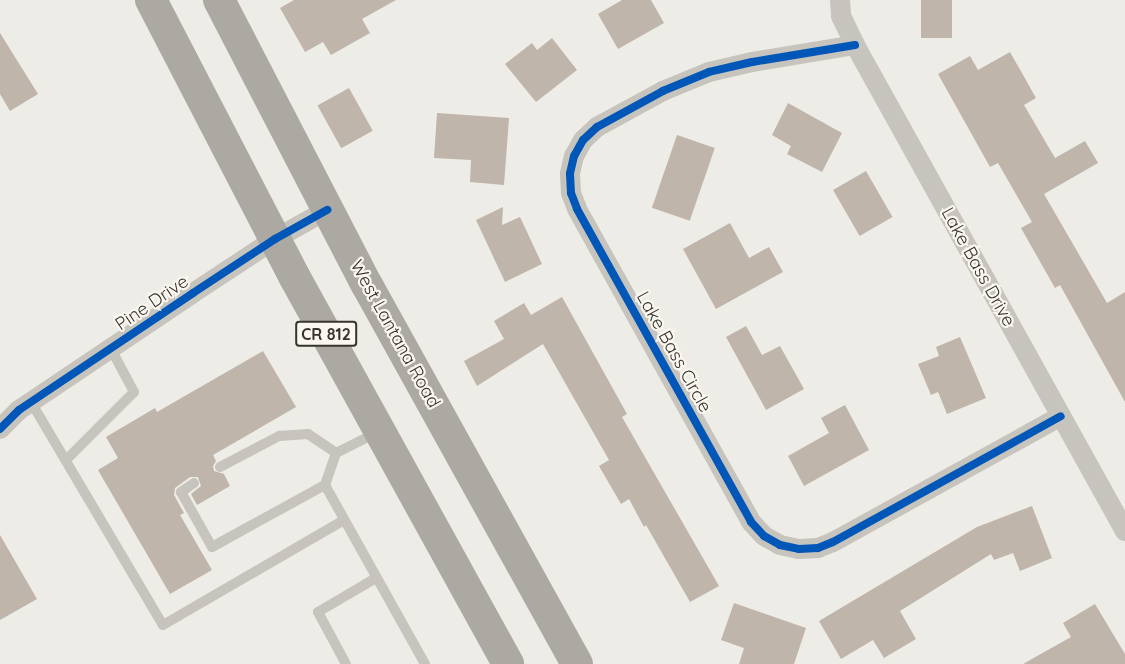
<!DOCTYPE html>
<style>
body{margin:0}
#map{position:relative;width:1125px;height:664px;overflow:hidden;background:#eeece6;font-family:Quicksand,sans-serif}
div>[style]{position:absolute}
.building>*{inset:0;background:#bfb5aa;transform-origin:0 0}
.service>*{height:10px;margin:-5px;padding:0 5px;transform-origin:5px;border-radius:5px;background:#c7c4be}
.minor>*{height:20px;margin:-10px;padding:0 10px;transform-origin:10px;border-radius:10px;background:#c7c4be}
.primary>*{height:32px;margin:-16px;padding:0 16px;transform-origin:16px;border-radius:16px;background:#aca9a3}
.cycleway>*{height:8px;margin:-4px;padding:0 4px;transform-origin:4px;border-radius:4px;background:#0057b8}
span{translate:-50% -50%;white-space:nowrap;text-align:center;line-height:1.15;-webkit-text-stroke:4.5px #f9f7ef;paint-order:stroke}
.shield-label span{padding:2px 4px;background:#f9f7ef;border:2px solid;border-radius:4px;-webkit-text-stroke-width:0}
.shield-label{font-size:16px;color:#38332c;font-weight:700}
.street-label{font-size:18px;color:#38332c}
</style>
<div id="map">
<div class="building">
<i style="clip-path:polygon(294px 0,396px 0,362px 19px,370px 33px,331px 55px,323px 42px,305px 52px,280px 8px)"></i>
<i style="clip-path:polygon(622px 0,651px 0,664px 23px,618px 49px,598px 14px)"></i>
<i style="left:921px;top:0;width:31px;height:38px"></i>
<i style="clip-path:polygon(0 33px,38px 94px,10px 111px,0 94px)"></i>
<i style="clip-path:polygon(552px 38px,577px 70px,536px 102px,505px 64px,532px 43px,537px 50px)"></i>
<i style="clip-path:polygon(1010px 52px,1036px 98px,1024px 105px,1055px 158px,1085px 141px,1098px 163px,1044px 194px,1107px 303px,1125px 292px,1125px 402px,1060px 285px,1055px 288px,1021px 228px,1032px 222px,998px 163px,990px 167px,938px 74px,970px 56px,978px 70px)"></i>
<i style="left:349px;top:88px;width:49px;height:36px;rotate:61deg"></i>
<i style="clip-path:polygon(788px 103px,842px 133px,822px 172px,787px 154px,791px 146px,772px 135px)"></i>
<i style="clip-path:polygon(437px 113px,509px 118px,504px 185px,470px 182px,471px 160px,434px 158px)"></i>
<i style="left:677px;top:135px;width:40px;height:77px;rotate:19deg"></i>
<i style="left:866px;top:171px;width:53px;height:38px;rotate:60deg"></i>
<i style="clip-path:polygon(503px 207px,502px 225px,520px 217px,542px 264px,505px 282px,476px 220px)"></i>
<i style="clip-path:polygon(730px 223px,749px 258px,769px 247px,783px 272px,716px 309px,683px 249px)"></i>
<i style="clip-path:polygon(562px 297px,627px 414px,622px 417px,719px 586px,690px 602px,646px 525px,644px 527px,629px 499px,621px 504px,599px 466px,609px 460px,543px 344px,477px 386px,464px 361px,504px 339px,494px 321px,524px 303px,531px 315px)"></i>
<i style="clip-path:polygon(746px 326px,762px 355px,780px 346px,804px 389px,766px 410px,726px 337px)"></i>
<i style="clip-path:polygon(960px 337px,986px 398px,947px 414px,938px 392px,931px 395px,918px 364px,939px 356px,936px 347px)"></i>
<i style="clip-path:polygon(263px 351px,296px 407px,213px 455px,216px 461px,213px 466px,214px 471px,224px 474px,230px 486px,197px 505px,191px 494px,201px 486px,198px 477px,190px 477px,175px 488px,174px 495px,184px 513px,180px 515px,212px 570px,170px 594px,98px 470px,118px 458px,106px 437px,155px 408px,157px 412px)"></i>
<i style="clip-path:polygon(845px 405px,869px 450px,804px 486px,788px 456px,829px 433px,821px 418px)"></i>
<i style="clip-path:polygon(1032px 506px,1052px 558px,1020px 571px,1013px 553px,994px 560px,991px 554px,900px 611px,916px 639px,884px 658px,873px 640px,841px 659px,819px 621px,977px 527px)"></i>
<i style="clip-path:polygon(0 535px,37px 599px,0 620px)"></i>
<i style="clip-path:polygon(734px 603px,806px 628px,794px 664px,739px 664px,744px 648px,721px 640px)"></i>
<i style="clip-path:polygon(1095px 604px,1125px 654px,1125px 664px,1023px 664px,1071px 637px,1063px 623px)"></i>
</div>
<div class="service">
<i style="left:31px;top:402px;width:259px;rotate:59.4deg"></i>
<i style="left:163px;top:625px;width:209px;rotate:-30.1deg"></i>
<i style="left:66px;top:460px;width:96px;rotate:-45deg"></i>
<i style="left:134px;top:392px;width:49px;rotate:-118.1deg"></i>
<i style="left:220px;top:467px;width:67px;rotate:-27.7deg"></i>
<i style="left:279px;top:436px;width:29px;rotate:-4deg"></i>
<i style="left:308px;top:434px;width:34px;rotate:34deg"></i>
<i style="left:336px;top:453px;width:45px;rotate:-26.6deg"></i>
<i style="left:194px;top:483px;width:16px;rotate:145deg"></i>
<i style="left:181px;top:492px;width:63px;rotate:60.6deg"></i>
<i style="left:212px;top:547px;width:129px;rotate:-28.8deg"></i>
<i style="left:325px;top:485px;width:205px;rotate:60.8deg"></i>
<i style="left:325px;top:485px;width:34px;rotate:-71deg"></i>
<i style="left:346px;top:664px;width:59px;rotate:-118.3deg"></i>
<i style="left:318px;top:612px;width:67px;rotate:-30.4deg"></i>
</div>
<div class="minor">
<i style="left:840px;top:0;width:16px;rotate:86deg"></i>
<i style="left:841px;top:16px;width:32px;rotate:64deg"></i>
<i style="left:855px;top:45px;width:556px;rotate:60.95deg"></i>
<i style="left:855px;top:45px;width:104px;rotate:170.6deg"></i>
<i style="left:752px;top:62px;width:44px;rotate:166.9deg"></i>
<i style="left:709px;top:72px;width:50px;rotate:157.6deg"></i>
<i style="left:663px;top:91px;width:75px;rotate:151.4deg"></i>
<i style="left:597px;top:127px;width:19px;rotate:137deg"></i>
<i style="left:583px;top:140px;width:18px;rotate:119deg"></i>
<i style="left:574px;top:156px;width:18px;rotate:103deg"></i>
<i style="left:570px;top:174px;width:19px;rotate:87deg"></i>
<i style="left:571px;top:193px;width:17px;rotate:69deg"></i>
<i style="left:577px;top:209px;width:358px;rotate:60.9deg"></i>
<i style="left:751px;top:522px;width:19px;rotate:47deg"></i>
<i style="left:764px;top:536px;width:18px;rotate:29deg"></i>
<i style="left:780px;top:545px;width:19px;rotate:12deg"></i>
<i style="left:799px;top:549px;width:19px;rotate:-3deg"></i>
<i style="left:818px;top:548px;width:16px;rotate:-22deg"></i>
<i style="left:833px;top:542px;width:260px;rotate:-28.9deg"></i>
<i style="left:0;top:429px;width:27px;rotate:-45deg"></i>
<i style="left:19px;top:410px;width:210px;rotate:-33.9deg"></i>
<i style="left:193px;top:293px;width:98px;rotate:-33.4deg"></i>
<i style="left:275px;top:239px;width:60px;rotate:-29.1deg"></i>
</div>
<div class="primary">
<i style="left:151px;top:0;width:311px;rotate:62.6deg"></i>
<i style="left:294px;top:276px;width:443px;rotate:61.1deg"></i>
<i style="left:219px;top:0;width:321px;rotate:62.6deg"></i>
<i style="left:367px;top:285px;width:433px;rotate:61deg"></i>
</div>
<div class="cycleway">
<i style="left:855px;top:45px;width:104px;rotate:170.6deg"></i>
<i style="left:752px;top:62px;width:44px;rotate:166.9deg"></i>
<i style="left:709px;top:72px;width:50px;rotate:157.6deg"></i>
<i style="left:663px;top:91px;width:75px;rotate:151.4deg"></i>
<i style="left:597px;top:127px;width:19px;rotate:137deg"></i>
<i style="left:583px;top:140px;width:18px;rotate:119deg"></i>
<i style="left:574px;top:156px;width:18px;rotate:103deg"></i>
<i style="left:570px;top:174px;width:19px;rotate:87deg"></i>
<i style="left:571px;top:193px;width:17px;rotate:69deg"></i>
<i style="left:577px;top:209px;width:358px;rotate:60.9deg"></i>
<i style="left:751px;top:522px;width:19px;rotate:47deg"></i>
<i style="left:764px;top:536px;width:18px;rotate:29deg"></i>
<i style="left:780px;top:545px;width:19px;rotate:12deg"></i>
<i style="left:799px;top:549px;width:19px;rotate:-3deg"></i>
<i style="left:818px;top:548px;width:16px;rotate:-22deg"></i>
<i style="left:833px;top:542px;width:260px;rotate:-28.9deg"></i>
<i style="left:0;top:429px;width:27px;rotate:-45deg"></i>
<i style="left:19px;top:410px;width:210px;rotate:-33.9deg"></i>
<i style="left:193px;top:293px;width:98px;rotate:-33.4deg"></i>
<i style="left:275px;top:239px;width:60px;rotate:-29.1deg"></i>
</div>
<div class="shield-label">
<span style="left:326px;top:334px">CR 812</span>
</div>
<div class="street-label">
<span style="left:978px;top:267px;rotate:61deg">Lake Bass Drive</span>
<span style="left:152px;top:303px;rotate:-34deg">Pine Drive</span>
<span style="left:395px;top:334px;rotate:61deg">West Lantana Road</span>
<span style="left:674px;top:352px;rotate:61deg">Lake Bass Circle</span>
</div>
</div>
